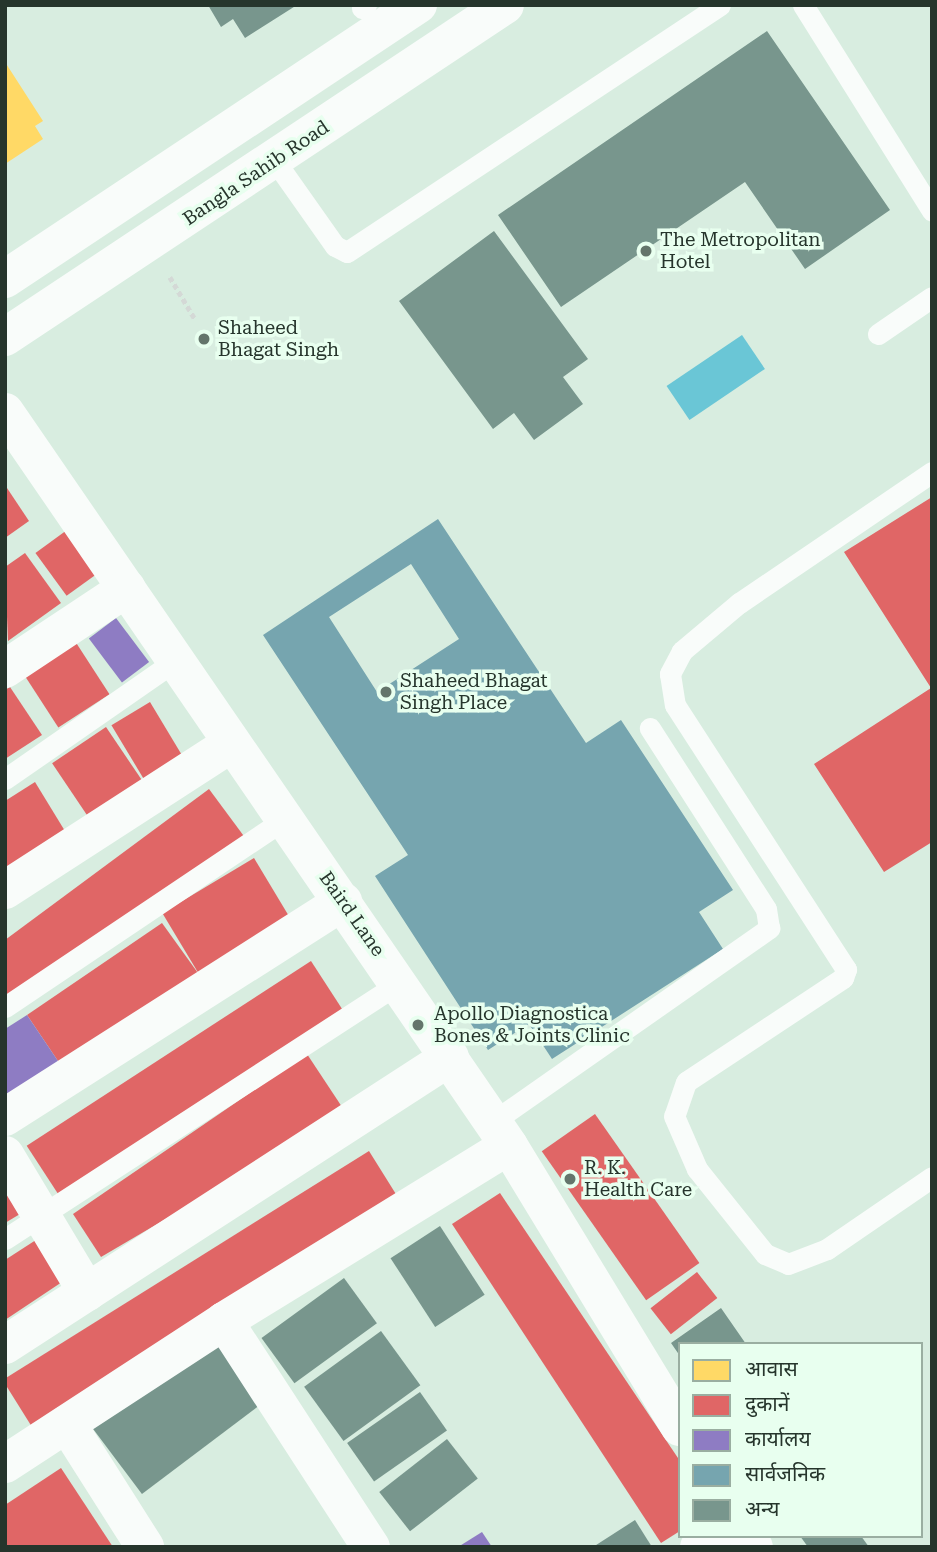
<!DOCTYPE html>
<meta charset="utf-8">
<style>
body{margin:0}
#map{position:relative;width:937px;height:1552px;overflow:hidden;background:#d8ede0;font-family:"Roboto Serif","Noto Sans Devanagari",serif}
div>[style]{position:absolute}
.water>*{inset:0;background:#6ac6d6;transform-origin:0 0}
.homes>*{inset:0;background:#ffd966}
.shops>*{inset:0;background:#e06666;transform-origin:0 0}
.offices>*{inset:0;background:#8e7cc3;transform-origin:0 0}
.public>*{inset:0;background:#76a5af}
.building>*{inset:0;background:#78968d;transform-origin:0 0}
.path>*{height:4.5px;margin-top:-2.25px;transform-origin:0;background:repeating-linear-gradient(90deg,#d4d9d6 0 5px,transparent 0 8.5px)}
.service>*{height:21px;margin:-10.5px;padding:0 10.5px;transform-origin:10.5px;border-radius:10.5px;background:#f9fcfa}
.minor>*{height:38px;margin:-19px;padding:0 19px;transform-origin:19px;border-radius:19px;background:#f9fcfa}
.tertiary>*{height:38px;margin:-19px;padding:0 19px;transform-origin:19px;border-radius:19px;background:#f9fcfa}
.dots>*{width:19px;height:19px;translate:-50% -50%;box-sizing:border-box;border:4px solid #e8ffef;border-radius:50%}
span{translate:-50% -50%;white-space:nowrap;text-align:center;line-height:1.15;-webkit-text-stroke:7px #e8ffef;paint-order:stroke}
.street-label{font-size:19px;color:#26352c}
.poi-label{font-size:19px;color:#26352c}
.left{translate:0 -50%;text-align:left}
.frame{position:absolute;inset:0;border:7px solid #26352c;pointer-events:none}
.legend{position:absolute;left:678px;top:1342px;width:245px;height:196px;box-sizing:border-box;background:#e8ffef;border:2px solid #9aaea1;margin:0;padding:9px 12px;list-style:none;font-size:21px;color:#26352c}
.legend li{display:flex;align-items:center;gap:14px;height:35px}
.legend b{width:35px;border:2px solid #9aaea1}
</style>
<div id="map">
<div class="water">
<i style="left:742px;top:335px;width:41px;height:91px;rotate:56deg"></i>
</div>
<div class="homes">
<i style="clip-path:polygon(5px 62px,43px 121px,35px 126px,43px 139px,5px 164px)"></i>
</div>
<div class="shops">
<i style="clip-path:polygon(5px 485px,29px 521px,5px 538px)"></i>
<i style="clip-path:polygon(932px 497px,932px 842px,884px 872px,814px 764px,931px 688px,844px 552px)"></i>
<i style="left:67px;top:530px;width:53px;height:39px;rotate:54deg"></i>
<i style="clip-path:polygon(25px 553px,61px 603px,8px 641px,5px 567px)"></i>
<i style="left:73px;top:638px;width:67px;height:61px;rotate:57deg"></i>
<i style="clip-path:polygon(10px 687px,42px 735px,5px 759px,5px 690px)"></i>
<i style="left:150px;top:702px;width:68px;height:45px;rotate:59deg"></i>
<i style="left:106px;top:727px;width:71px;height:65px;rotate:56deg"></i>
<i style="clip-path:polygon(35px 782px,68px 836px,5px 875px,5px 801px)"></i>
<i style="clip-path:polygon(209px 789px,249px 843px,5px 1007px,5px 940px)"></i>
<i style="left:254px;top:858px;width:70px;height:107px;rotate:59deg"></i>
<i style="clip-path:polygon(162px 923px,203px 980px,60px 1064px,27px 1015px)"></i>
<i style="left:311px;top:961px;width:64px;height:339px;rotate:57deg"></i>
<i style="clip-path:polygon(307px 1054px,346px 1113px,101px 1257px,73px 1214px)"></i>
<i style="left:595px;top:1114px;width:182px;height:65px;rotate:55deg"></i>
<i style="left:369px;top:1151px;width:59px;height:432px;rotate:58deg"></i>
<i style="clip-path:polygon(5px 1189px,20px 1214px,5px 1223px)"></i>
<i style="clip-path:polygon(500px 1193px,680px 1461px,680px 1531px,661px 1543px,452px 1224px)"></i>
<i style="clip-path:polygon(39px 1238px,65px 1280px,5px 1320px,5px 1260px)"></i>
<i style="left:697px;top:1272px;width:33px;height:59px;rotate:52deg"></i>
<i style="clip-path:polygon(61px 1468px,113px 1547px,5px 1547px,5px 1505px)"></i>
</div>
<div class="offices">
<i style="left:116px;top:618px;width:55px;height:34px;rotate:53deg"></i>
<i style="clip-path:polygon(27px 1015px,60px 1064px,5px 1105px,5px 1029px)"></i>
<i style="clip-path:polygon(482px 1532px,492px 1547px,458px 1547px)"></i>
</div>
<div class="public">
<i style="clip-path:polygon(evenodd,438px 519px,586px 743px,621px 720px,733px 890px,699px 912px,723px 949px,552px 1059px,529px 1024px,488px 1050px,375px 876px,408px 855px,263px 635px,438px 519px,411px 564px,459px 639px,377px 692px,329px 617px,411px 564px)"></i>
</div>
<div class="building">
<i style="clip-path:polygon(208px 5px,297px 5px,245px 38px,233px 19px,221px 27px)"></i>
<i style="clip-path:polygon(767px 31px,890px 210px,805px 269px,745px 182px,561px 307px,498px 215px)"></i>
<i style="clip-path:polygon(494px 231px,588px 359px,563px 377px,583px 404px,534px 440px,514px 413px,493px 429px,399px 301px)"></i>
<i style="left:440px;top:1226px;width:82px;height:59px;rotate:57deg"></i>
<i style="left:344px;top:1278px;width:56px;height:102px;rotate:54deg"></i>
<i style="clip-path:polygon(721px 1308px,746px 1344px,680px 1344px,680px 1356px,671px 1343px)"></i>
<i style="left:381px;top:1331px;width:67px;height:95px;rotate:54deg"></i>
<i style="left:212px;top:1336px;width:84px;height:151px;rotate:53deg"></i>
<i style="left:420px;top:1392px;width:47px;height:89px;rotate:55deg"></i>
<i style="left:447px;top:1439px;width:50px;height:86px;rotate:52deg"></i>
<i style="clip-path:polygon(635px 1520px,652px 1547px,593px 1547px)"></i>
<i style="clip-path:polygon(800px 1536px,861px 1536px,869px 1547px,808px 1547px)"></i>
</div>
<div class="path">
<i style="left:170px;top:277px;width:49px;rotate:59.2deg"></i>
</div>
<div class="service">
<i style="left:803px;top:5px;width:243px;rotate:57.9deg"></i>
<i style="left:362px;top:8px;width:5px;rotate:-37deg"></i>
<i style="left:275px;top:161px;width:104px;rotate:54.8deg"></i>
<i style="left:335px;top:246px;width:13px;rotate:27deg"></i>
<i style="left:347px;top:252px;width:447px;rotate:-33.5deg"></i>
<i style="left:878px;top:334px;width:65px;rotate:-34.4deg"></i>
<i style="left:932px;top:472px;width:233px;rotate:145.8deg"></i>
<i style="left:739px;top:603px;width:75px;rotate:139.9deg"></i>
<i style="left:682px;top:651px;width:26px;rotate:118deg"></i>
<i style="left:670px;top:674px;width:31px;rotate:81deg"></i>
<i style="left:675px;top:705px;width:315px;rotate:57.1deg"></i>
<i style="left:846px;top:969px;width:9px;rotate:108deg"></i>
<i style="left:843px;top:978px;width:188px;rotate:146.5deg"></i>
<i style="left:686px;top:1082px;width:36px;rotate:109deg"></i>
<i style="left:674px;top:1116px;width:58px;rotate:66.5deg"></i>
<i style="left:697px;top:1169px;width:109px;rotate:51.3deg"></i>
<i style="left:765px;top:1254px;width:25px;rotate:23deg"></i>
<i style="left:788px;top:1264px;width:42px;rotate:-21deg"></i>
<i style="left:827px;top:1249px;width:127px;rotate:-34.4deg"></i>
<i style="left:5px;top:779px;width:207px;rotate:-34.8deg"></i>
<i style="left:5px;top:1007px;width:339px;rotate:-33.9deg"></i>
<i style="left:491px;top:1123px;width:340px;rotate:-35deg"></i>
<i style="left:769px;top:928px;width:19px;rotate:-99deg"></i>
<i style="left:766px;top:909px;width:215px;rotate:-122.7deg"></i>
<i style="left:5px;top:1239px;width:470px;rotate:-33deg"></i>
</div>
<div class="minor">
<i style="left:5px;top:412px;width:890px;rotate:55.52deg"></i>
<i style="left:509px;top:1146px;width:329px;rotate:58.7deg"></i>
<i style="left:5px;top:669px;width:146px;rotate:-33.6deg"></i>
<i style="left:5px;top:890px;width:270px;rotate:-32.9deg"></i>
<i style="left:5px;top:1117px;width:401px;rotate:-32.5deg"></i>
<i style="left:5px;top:1155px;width:160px;rotate:59.1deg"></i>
<i style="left:224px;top:1321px;width:334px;rotate:-31.6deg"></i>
<i style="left:5px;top:1345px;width:530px;rotate:-32.91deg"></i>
<i style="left:67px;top:1424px;width:146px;rotate:57.6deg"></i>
<i style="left:5px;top:1464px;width:262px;rotate:-33.1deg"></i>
<i style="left:224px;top:1321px;width:270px;rotate:57deg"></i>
<i style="left:747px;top:1536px;width:13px;rotate:58deg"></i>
<i style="left:699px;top:1547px;width:18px;rotate:-38deg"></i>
</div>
<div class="tertiary">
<i style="left:5px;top:279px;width:496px;rotate:-33.6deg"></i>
<i style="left:5px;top:337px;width:600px;rotate:-33.58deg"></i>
</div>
<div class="dots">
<i style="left:646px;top:251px;background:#64756b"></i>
<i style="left:204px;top:339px;background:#64756b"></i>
<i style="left:386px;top:692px;background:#64756b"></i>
<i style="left:418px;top:1025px;background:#64756b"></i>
<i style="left:570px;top:1179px;background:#64756b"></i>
</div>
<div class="street-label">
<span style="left:256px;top:173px;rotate:-34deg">Bangla Sahib Road</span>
<span style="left:352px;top:914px;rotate:55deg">Baird Lane</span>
</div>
<div class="poi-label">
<span class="left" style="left:660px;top:251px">The Metropolitan<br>Hotel</span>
<span class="left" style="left:218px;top:339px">Shaheed<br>Bhagat Singh</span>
<span class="left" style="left:400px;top:692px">Shaheed Bhagat<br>Singh Place</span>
<span class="left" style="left:434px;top:1025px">Apollo Diagnostica<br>Bones &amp; Joints Clinic</span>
<span class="left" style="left:584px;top:1179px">R. K.<br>Health Care</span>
</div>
<div class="frame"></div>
<ul class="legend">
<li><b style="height:19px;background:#ffd966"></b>आवास</li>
<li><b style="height:19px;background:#e06666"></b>दुकानें</li>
<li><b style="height:19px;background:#8e7cc3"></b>कार्यालय</li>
<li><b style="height:19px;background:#76a5af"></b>सार्वजनिक</li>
<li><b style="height:19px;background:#78968d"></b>अन्य</li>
</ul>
</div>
